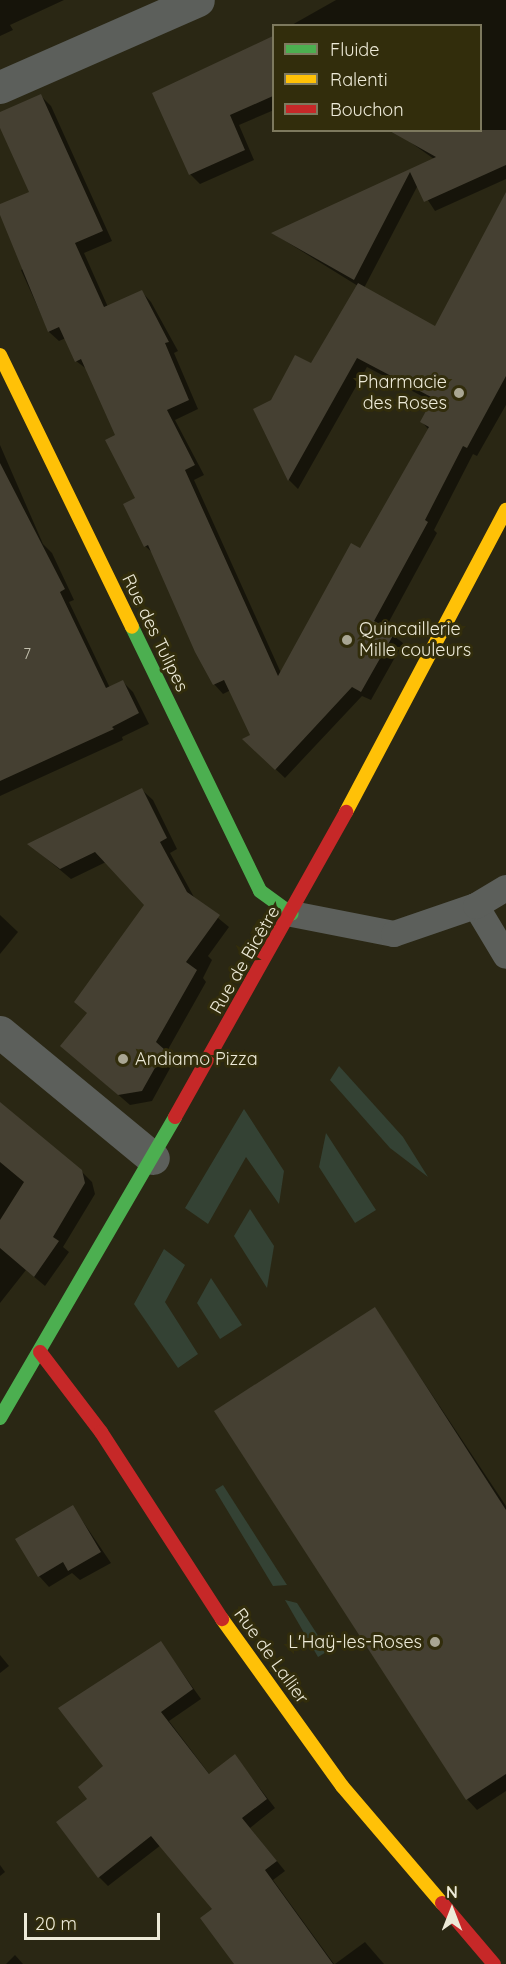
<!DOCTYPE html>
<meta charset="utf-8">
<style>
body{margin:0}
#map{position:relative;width:506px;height:1964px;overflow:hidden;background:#2a2714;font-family:Quicksand,sans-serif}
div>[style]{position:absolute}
.green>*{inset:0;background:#344234}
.shadow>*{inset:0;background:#0007}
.building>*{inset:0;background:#454032}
.lane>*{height:26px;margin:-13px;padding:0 13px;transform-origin:13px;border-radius:13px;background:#5c5f5b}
.street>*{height:33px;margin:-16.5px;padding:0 16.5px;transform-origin:16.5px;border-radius:16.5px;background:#5c5f5b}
.fast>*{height:14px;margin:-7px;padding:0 7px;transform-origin:7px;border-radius:7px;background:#4caf50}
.slow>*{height:14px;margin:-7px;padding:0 7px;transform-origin:7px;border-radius:7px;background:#ffc107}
.jam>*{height:14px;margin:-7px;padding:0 7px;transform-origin:7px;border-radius:7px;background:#c62828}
.dots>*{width:16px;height:16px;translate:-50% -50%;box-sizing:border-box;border:3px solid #322d0c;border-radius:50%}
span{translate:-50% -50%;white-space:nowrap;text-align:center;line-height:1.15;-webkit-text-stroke:6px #322d0c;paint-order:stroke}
.number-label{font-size:15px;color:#c3c0ae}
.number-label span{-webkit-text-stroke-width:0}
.poi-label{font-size:18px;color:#edead8}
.right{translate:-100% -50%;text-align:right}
.left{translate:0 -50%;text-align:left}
.street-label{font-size:18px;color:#edead8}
.legend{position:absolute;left:272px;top:24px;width:210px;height:108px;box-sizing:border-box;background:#322d0c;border:2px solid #7d795e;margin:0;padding:8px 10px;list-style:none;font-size:18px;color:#edead8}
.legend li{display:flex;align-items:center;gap:12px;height:30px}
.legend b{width:30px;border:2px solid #7d795e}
.north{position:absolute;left:422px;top:1880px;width:60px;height:60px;-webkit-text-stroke:4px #322d0c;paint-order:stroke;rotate:0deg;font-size:16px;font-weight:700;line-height:24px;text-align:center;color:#edead8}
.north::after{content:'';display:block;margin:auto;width:21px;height:27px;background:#edead8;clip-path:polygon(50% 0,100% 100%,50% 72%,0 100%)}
.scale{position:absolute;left:24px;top:1913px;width:136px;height:27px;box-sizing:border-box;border:3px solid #edead8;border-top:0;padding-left:8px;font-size:18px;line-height:21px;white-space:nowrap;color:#edead8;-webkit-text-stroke:4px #322d0c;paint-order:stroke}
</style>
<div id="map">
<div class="green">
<i style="clip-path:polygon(339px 1066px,403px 1137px,428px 1177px,390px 1148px,330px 1080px)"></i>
<i style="clip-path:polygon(244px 1109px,284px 1171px,279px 1204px,246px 1157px,208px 1224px,185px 1208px)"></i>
<i style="clip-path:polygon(326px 1133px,376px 1210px,355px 1223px,319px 1167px)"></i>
<i style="clip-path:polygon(250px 1209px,274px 1246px,267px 1288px,234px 1236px)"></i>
<i style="clip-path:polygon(164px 1249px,185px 1265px,165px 1302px,198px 1354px,178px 1368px,134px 1304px)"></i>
<i style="clip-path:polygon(211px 1278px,242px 1325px,220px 1339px,197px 1303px)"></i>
<i style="clip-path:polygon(223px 1485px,287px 1585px,273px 1586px,215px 1490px)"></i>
<i style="clip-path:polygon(285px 1600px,297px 1603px,328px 1651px,318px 1657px)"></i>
</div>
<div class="shadow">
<i style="clip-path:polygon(0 0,64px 0,10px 25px,13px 30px,0 36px)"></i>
<i style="clip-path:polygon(336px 0,506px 0,506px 179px,435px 211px,418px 185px,364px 288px,435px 328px,506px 195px,506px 405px,477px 456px,473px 454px,434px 530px,437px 533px,385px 629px,403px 643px,371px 700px,362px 696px,285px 778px,253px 748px,252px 736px,231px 690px,223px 694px,214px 684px,154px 554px,145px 546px,137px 499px,117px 436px,88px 370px,76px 361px,66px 338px,59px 341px,49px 332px,21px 270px,25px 268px,0 205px,31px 193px,0 124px,0 114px,41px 96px,51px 106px,112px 241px,84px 253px,108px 307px,142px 292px,151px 302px,178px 351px,174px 353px,198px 409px,175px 420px,204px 475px,194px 480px,281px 673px,361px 550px,429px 430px,422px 422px,433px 402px,367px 367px,298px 489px,289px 480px,255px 410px,272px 401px,311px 365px,358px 286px,274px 234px,434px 159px,410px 142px,480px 130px,480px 26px,290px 26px)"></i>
<i style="clip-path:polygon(274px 38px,274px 110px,239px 125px,254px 160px,200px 184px,190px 174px,154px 94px)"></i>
<i style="clip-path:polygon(0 445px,43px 544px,52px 553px,74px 600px,69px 602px,110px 688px,123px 682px,133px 692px,149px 724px,122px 737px,123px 740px,0 796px)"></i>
<i style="clip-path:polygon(142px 790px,153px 800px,177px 849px,170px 853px,195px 899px,229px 927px,208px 956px,212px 960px,203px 978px,206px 982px,166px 1053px,174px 1061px,152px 1101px,130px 1105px,62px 1046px,105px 994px,146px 905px,106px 862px,71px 879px,30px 845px)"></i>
<i style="clip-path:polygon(0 915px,18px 932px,0 954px)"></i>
<i style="clip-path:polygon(0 1104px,81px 1171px,92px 1182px,95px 1194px,63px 1247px,69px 1252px,45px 1286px,26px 1270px,0 1303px)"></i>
<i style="clip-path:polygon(375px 1309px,506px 1506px,506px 1791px,477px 1810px,467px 1799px)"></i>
<i style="clip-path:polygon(73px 1507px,111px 1563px,80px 1580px,72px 1573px,49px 1587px,39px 1576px)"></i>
<i style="clip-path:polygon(161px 1643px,201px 1699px,169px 1721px,210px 1775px,235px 1756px,275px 1808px,250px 1828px,285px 1871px,273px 1880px,334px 1964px,238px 1964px,214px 1910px,161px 1845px,108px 1886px,99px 1877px,89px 1800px)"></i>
<i style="clip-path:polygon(0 1655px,9px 1666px,0 1673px)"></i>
<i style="clip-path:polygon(0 1865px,5px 1872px,0 1876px)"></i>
<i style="clip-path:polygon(365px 1942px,384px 1964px,335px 1964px)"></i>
<i style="clip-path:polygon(15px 1955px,23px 1964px,6px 1964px)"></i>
</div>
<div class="building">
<i style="clip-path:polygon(273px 36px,273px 96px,230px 115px,245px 150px,189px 175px,152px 93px)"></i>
<i style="clip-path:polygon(41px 94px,103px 231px,75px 243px,104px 307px,142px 290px,169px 342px,165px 343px,189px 400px,167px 410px,195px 465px,185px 470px,278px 676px,351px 543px,360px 548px,429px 427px,420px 422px,433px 398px,357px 358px,288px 481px,253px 409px,271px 400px,295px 355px,311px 363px,358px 283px,435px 326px,506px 192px,506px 376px,467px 448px,463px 446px,425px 520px,428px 522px,374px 621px,395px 632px,361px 692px,352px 687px,275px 770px,242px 739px,250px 735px,224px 680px,213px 685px,195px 652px,148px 545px,144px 547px,123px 504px,135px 498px,105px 440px,115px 435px,81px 359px,75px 362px,59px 327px,48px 332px,0 215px,0 204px,29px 192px,0 128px,0 112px)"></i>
<i style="clip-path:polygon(388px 130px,506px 130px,506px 165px,424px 202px,410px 172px,354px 280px,271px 233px,436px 157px)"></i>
<i style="clip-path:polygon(0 463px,65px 589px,60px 592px,106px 688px,123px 680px,139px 713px,112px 727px,114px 729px,0 781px)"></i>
<i style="clip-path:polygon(142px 788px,167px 838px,160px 842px,187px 892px,220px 915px,186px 962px,197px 970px,156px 1042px,165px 1050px,142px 1091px,118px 1095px,60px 1046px,87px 1013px,74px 1002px,144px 905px,95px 852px,60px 869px,27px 844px)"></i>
<i style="clip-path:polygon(0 1102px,82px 1170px,85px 1183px,53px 1237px,59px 1241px,34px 1277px,0 1248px,0 1220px,24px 1182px,0 1162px)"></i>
<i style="clip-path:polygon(375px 1307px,506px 1510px,506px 1774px,466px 1800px,214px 1411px)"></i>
<i style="clip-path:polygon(73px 1505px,101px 1552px,68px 1571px,63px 1562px,38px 1577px,15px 1539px)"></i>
<i style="clip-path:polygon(161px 1641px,193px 1689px,161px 1712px,209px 1774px,235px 1754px,267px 1799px,242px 1818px,277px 1861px,265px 1870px,333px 1964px,234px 1964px,200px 1918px,212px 1909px,151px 1836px,98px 1878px,56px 1822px,87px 1799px,78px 1787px,103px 1766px,58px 1708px)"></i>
</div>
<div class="lane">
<i style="left:476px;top:906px;width:58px;rotate:59deg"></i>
<i style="left:292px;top:914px;width:104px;rotate:11.1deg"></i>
<i style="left:394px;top:934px;width:87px;rotate:-18.9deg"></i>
<i style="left:476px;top:906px;width:35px;rotate:-31deg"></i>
</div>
<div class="street">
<i style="left:0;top:87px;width:216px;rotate:-23.7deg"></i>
<i style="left:0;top:1032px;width:198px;rotate:39.5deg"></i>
</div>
<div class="fast">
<i style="left:132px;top:627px;width:293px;rotate:64.1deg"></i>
<i style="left:260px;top:891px;width:39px;rotate:36deg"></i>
<i style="left:0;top:1418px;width:348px;rotate:-59.8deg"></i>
</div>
<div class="slow">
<i style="left:0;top:355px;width:302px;rotate:64.1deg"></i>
<i style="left:346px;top:812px;width:342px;rotate:-62.1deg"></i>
<i style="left:222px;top:1619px;width:206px;rotate:54.3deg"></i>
<i style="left:342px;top:1786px;width:154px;rotate:49.5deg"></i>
</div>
<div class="jam">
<i style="left:175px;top:1117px;width:350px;rotate:-60.7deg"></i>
<i style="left:40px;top:1352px;width:101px;rotate:52.7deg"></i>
<i style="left:101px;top:1432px;width:223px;rotate:57.1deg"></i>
<i style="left:442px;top:1903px;width:80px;rotate:49.6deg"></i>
</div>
<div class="dots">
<i style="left:459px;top:393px;background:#a9a693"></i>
<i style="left:347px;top:640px;background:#a9a693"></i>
<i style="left:123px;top:1059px;background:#a9a693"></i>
<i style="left:435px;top:1642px;background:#a9a693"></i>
</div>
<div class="number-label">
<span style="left:27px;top:654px">7</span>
</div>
<div class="poi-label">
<span class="right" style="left:447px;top:393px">Pharmacie<br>des Roses</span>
<span class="left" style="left:359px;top:640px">Quincaillerie<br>Mille couleurs</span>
<span class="left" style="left:135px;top:1059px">Andiamo Pizza</span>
<span class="right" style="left:422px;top:1642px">L'Haÿ-les-Roses</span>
</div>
<div class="street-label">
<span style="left:155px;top:633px;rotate:64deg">Rue des Tulipes</span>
<span style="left:245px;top:960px;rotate:-60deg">Rue de Bicêtre</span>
<span style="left:271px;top:1656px;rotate:54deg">Rue de Lallier</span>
</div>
<ul class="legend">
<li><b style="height:8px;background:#4caf50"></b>Fluide</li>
<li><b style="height:8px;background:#ffc107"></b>Ralenti</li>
<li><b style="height:8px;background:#c62828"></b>Bouchon</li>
</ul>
<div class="north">N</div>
<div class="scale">20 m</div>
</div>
